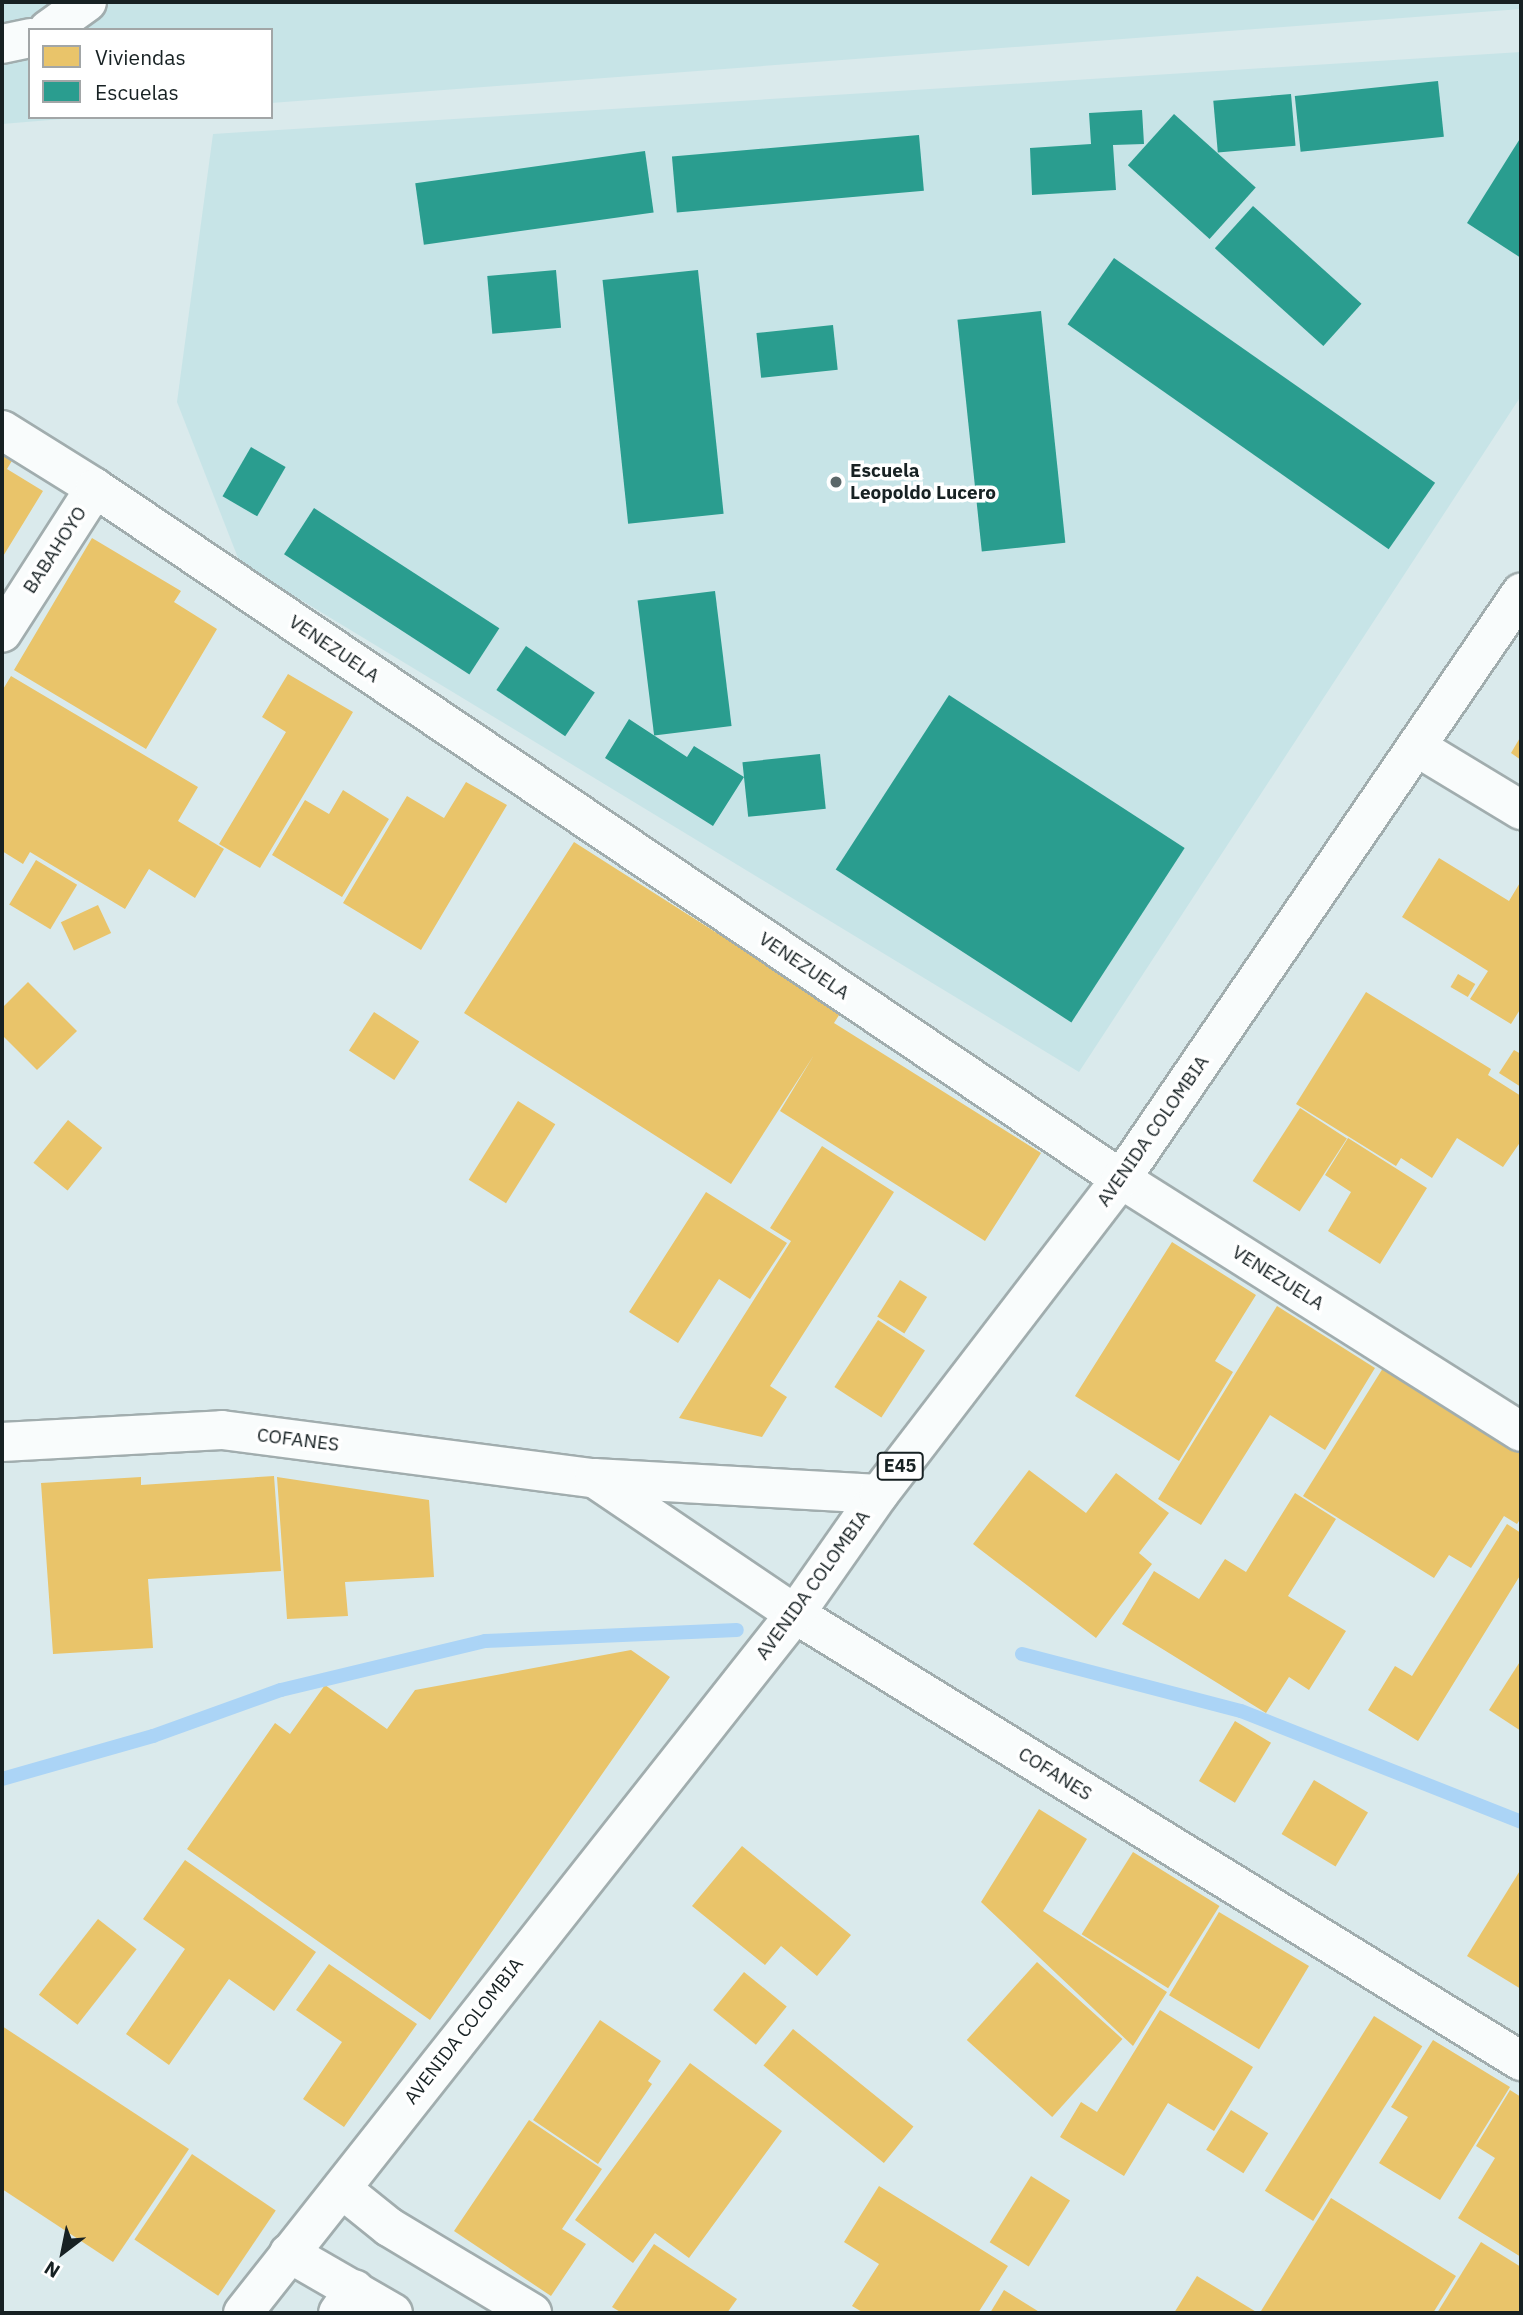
<!DOCTYPE html>
<style>
body{margin:0}
#map{position:relative;width:1523px;height:2315px;overflow:hidden;background:#daeaec;font-family:"IBM Plex Sans",sans-serif}
div>[style]{position:absolute}
.built>*{inset:0;background:#c7e4e7}
.homes>*{inset:0;background:#e9c46a;transform-origin:0 0}
.schools>*{inset:0;background:#2a9d8f;transform-origin:0 0}
.stream>*{height:14px;margin:-7px;padding:0 7px;transform-origin:7px;border-radius:7px;background:#abd4f6}
.roads{filter:drop-shadow(2px 0 #a1adae) drop-shadow(-2px 0 #a1adae) drop-shadow(0 2px #a1adae) drop-shadow(0 -2px #a1adae)}
.minor>*{height:38px;margin:-19px;padding:0 19px;transform-origin:19px;border-radius:19px;background:#f9fcfc}
.major>*{height:38px;margin:-19px;padding:0 19px;transform-origin:19px;border-radius:19px;background:#f9fcfc}
.dots>*{width:19px;height:19px;translate:-50% -50%;box-sizing:border-box;border:4px solid #fff;border-radius:50%}
span{translate:-50% -50%;white-space:nowrap;text-align:center;line-height:1.15;-webkit-text-stroke:7px #fff;paint-order:stroke}
.shield-label span{padding:2px 5px;background:#fff;border:2px solid;border-radius:5px;-webkit-text-stroke-width:0}
.shield-label{font-size:18px;color:#172123;font-weight:700}
.poi-label{font-size:19px;color:#172123;font-weight:700}
.left{translate:0 -50%;text-align:left}
.street-label{font-size:19px;color:#172123}
.frame{position:absolute;inset:0;border:4px solid #172123;pointer-events:none}
.legend{position:absolute;left:28px;top:28px;width:245px;height:91px;box-sizing:border-box;background:#fff;border:2px solid #a2a6a7;margin:0;padding:9px 12px;list-style:none;font-size:21px;color:#172123}
.legend li{display:flex;align-items:center;gap:14px;height:35px}
.legend b{width:35px;border:2px solid #a2a6a7}
.north{position:absolute;left:28px;top:2217px;width:70px;height:70px;-webkit-text-stroke:5px #fff;paint-order:stroke;rotate:212deg;font-size:19px;font-weight:700;line-height:28px;text-align:center;color:#172123}
.north::after{content:'';display:block;margin:auto;width:24px;height:32px;background:#172123;clip-path:polygon(50% 0,100% 100%,50% 72%,0 100%)}
</style>
<div id="map">
<div class="built">
<i style="clip-path:polygon(2px 2px,1521px 2px,1521px 9px,271px 103px,271px 30px,30px 30px,30px 117px,86px 117px,2px 124px)"></i>
<i style="clip-path:polygon(1521px 52px,1521px 396px,1079px 1072px,240px 563px,177px 402px,213px 134px)"></i>
</div>
<div class="homes">
<i style="clip-path:polygon(2px 439px,19px 449px,7px 469px,43px 491px,2px 558px)"></i>
<i style="clip-path:polygon(92px 538px,181px 591px,174px 602px,217px 629px,146px 749px,14px 670px)"></i>
<i style="clip-path:polygon(288px 674px,353px 712px,260px 868px,219px 844px,286px 732px,262px 717px)"></i>
<i style="clip-path:polygon(11px 676px,198px 787px,178px 821px,224px 849px,195px 898px,149px 869px,125px 909px,30px 852px,23px 864px,2px 851px,2px 691px)"></i>
<i style="clip-path:polygon(1521px 736px,1521px 760px,1511px 753px)"></i>
<i style="clip-path:polygon(466px 782px,507px 805px,421px 950px,343px 903px,407px 796px,444px 818px)"></i>
<i style="clip-path:polygon(343px 790px,389px 819px,342px 897px,272px 855px,305px 800px,329px 814px)"></i>
<i style="clip-path:polygon(574px 842px,841px 1012px,834px 1023px,1041px 1153px,985px 1241px,780px 1111px,814px 1055px,731px 1184px,464px 1013px)"></i>
<i style="clip-path:polygon(1439px 858px,1509px 901px,1521px 881px,1521px 1008px,1511px 1024px,1470px 999px,1488px 971px,1402px 917px)"></i>
<i style="left:36px;top:860px;width:48px;height:52px;rotate:31deg"></i>
<i style="left:98px;top:905px;width:31px;height:41px;rotate:65deg"></i>
<i style="left:1458px;top:974px;width:20px;height:15px;rotate:30deg"></i>
<i style="clip-path:polygon(28px 982px,77px 1031px,37px 1070px,2px 1035px,2px 1008px)"></i>
<i style="clip-path:polygon(1366px 992px,1491px 1069px,1488px 1075px,1521px 1096px,1521px 1141px,1503px 1167px,1457px 1138px,1432px 1178px,1401px 1158px,1396px 1166px,1296px 1104px)"></i>
<i style="left:374px;top:1012px;width:54px;height:46px;rotate:33deg"></i>
<i style="clip-path:polygon(1514px 1050px,1521px 1054px,1521px 1087px,1499px 1073px)"></i>
<i style="left:518px;top:1101px;width:44px;height:93px;rotate:32deg"></i>
<i style="left:1300px;top:1108px;width:56px;height:87px;rotate:33deg"></i>
<i style="left:68px;top:1120px;width:44px;height:55px;rotate:39deg"></i>
<i style="clip-path:polygon(1348px 1138px,1427px 1188px,1380px 1264px,1328px 1231px,1351px 1192px,1325px 1175px)"></i>
<i style="clip-path:polygon(822px 1146px,894px 1192px,770px 1386px,787px 1397px,762px 1437px,679px 1418px,791px 1241px,770px 1228px)"></i>
<i style="clip-path:polygon(706px 1192px,787px 1243px,750px 1299px,719px 1279px,678px 1343px,629px 1312px)"></i>
<i style="clip-path:polygon(1172px 1242px,1256px 1295px,1215px 1361px,1233px 1372px,1179px 1461px,1075px 1396px)"></i>
<i style="left:900px;top:1280px;width:32px;height:43px;rotate:32deg"></i>
<i style="clip-path:polygon(1277px 1306px,1375px 1368px,1325px 1450px,1270px 1415px,1201px 1525px,1158px 1499px)"></i>
<i style="left:878px;top:1320px;width:56px;height:80px;rotate:33deg"></i>
<i style="clip-path:polygon(1383px 1368px,1521px 1454px,1521px 1518px,1517px 1524px,1504px 1516px,1471px 1568px,1449px 1555px,1434px 1578px,1303px 1496px)"></i>
<i style="clip-path:polygon(1029px 1470px,1086px 1513px,1116px 1473px,1169px 1513px,1139px 1553px,1152px 1564px,1096px 1638px,973px 1544px)"></i>
<i style="clip-path:polygon(274px 1476px,281px 1571px,148px 1579px,153px 1648px,53px 1654px,41px 1483px,141px 1477px,141px 1485px)"></i>
<i style="clip-path:polygon(277px 1477px,429px 1500px,434px 1577px,345px 1582px,348px 1616px,287px 1619px)"></i>
<i style="clip-path:polygon(1295px 1493px,1336px 1519px,1288px 1596px,1346px 1631px,1309px 1690px,1289px 1677px,1266px 1713px,1122px 1624px,1154px 1571px,1199px 1599px,1225px 1559px,1246px 1572px)"></i>
<i style="clip-path:polygon(1507px 1524px,1521px 1533px,1521px 1574px,1418px 1741px,1368px 1710px,1395px 1666px,1412px 1676px)"></i>
<i style="clip-path:polygon(631px 1650px,670px 1677px,430px 2020px,187px 1849px,275px 1723px,290px 1734px,325px 1685px,387px 1729px,415px 1690px)"></i>
<i style="clip-path:polygon(1521px 1660px,1521px 1731px,1489px 1710px)"></i>
<i style="left:1235px;top:1721px;width:42px;height:70px;rotate:31deg"></i>
<i style="left:1314px;top:1780px;width:63px;height:63px;rotate:31deg"></i>
<i style="clip-path:polygon(1039px 1809px,1087px 1839px,1043px 1911px,1167px 1992px,1133px 2046px,981px 1902px)"></i>
<i style="clip-path:polygon(742px 1846px,851px 1935px,817px 1976px,781px 1946px,765px 1965px,692px 1906px)"></i>
<i style="left:1133px;top:1852px;width:102px;height:97px;rotate:32deg"></i>
<i style="clip-path:polygon(185px 1860px,316px 1952px,274px 2011px,229px 1979px,169px 2065px,126px 2034px,185px 1949px,143px 1919px)"></i>
<i style="clip-path:polygon(1521px 1869px,1521px 1989px,1467px 1956px)"></i>
<i style="left:1219px;top:1912px;width:105px;height:97px;rotate:31deg"></i>
<i style="left:98px;top:1919px;width:49px;height:96px;rotate:38deg"></i>
<i style="left:1037px;top:1962px;width:115px;height:105px;rotate:42deg"></i>
<i style="clip-path:polygon(329px 1964px,417px 2024px,344px 2127px,303px 2099px,342px 2042px,296px 2010px)"></i>
<i style="left:744px;top:1972px;width:55px;height:49px;rotate:39deg"></i>
<i style="clip-path:polygon(1160px 2010px,1253px 2067px,1214px 2131px,1168px 2103px,1124px 2176px,1060px 2137px,1081px 2102px,1097px 2112px)"></i>
<i style="left:1374px;top:2016px;width:57px;height:206px;rotate:32deg"></i>
<i style="clip-path:polygon(600px 2020px,661px 2061px,648px 2081px,652px 2084px,598px 2164px,533px 2120px)"></i>
<i style="clip-path:polygon(2px 2026px,189px 2149px,113px 2262px,2px 2189px)"></i>
<i style="left:793px;top:2029px;width:155px;height:47px;rotate:39deg"></i>
<i style="clip-path:polygon(1433px 2040px,1510px 2087px,1440px 2200px,1379px 2163px,1408px 2117px,1391px 2107px)"></i>
<i style="clip-path:polygon(690px 2063px,782px 2131px,689px 2258px,655px 2233px,633px 2263px,575px 2220px)"></i>
<i style="clip-path:polygon(1510px 2090px,1521px 2097px,1521px 2257px,1458px 2218px,1495px 2158px,1476px 2146px)"></i>
<i style="left:1231px;top:2110px;width:44px;height:47px;rotate:32deg"></i>
<i style="clip-path:polygon(529px 2120px,602px 2169px,562px 2229px,586px 2244px,551px 2296px,454px 2231px)"></i>
<i style="left:192px;top:2154px;width:101px;height:103px;rotate:34deg"></i>
<i style="left:1031px;top:2176px;width:46px;height:78px;rotate:32deg"></i>
<i style="clip-path:polygon(879px 2186px,1008px 2266px,978px 2313px,864px 2313px,852px 2306px,879px 2264px,844px 2242px)"></i>
<i style="clip-path:polygon(1331px 2198px,1456px 2276px,1433px 2313px,1261px 2311px)"></i>
<i style="clip-path:polygon(1481px 2242px,1521px 2267px,1521px 2313px,1437px 2313px)"></i>
<i style="clip-path:polygon(654px 2244px,737px 2299px,727px 2313px,622px 2313px,612px 2307px)"></i>
<i style="clip-path:polygon(1197px 2276px,1258px 2313px,1174px 2313px)"></i>
<i style="clip-path:polygon(1004px 2290px,1041px 2313px,990px 2313px)"></i>
</div>
<div class="schools">
<i style="left:1438px;top:81px;width:56px;height:144px;rotate:84deg"></i>
<i style="left:1291px;top:94px;width:52px;height:78px;rotate:85deg"></i>
<i style="clip-path:polygon(1142px 110px,1144px 144px,1113px 145px,1116px 190px,1032px 195px,1030px 148px,1091px 144px,1089px 113px)"></i>
<i style="left:1174px;top:114px;width:110px;height:69px;rotate:42deg"></i>
<i style="left:919px;top:135px;width:56px;height:248px;rotate:85deg"></i>
<i style="clip-path:polygon(1521px 137px,1521px 258px,1467px 223px)"></i>
<i style="left:645px;top:151px;width:62px;height:232px;rotate:82deg"></i>
<i style="left:1253px;top:206px;width:146px;height:57px;rotate:42deg"></i>
<i style="left:1114px;top:258px;width:392px;height:81px;rotate:35deg"></i>
<i style="left:556px;top:270px;width:58px;height:69px;rotate:85deg"></i>
<i style="left:698px;top:270px;width:245px;height:96px;rotate:84deg"></i>
<i style="left:1041px;top:311px;width:233px;height:84px;rotate:84deg"></i>
<i style="left:833px;top:325px;width:45px;height:77px;rotate:84deg"></i>
<i style="left:251px;top:447px;width:40px;height:57px;rotate:30deg"></i>
<i style="left:314px;top:508px;width:221px;height:55px;rotate:33deg"></i>
<i style="left:715px;top:591px;width:136px;height:78px;rotate:83deg"></i>
<i style="left:526px;top:646px;width:83px;height:53px;rotate:34deg"></i>
<i style="left:949px;top:695px;width:281px;height:208px;rotate:33deg"></i>
<i style="clip-path:polygon(629px 719px,687px 757px,694px 746px,744px 777px,713px 826px,605px 758px)"></i>
<i style="left:820px;top:754px;width:55px;height:78px;rotate:84deg"></i>
</div>
<div class="stream">
<i style="left:1022px;top:1654px;width:226px;rotate:14.6deg"></i>
<i style="left:1241px;top:1711px;width:301px;rotate:21.6deg"></i>
<i style="left:2px;top:1779px;width:157px;rotate:-15.9deg"></i>
<i style="left:153px;top:1736px;width:136px;rotate:-19.8deg"></i>
<i style="left:281px;top:1690px;width:210px;rotate:-13.5deg"></i>
<i style="left:485px;top:1641px;width:252px;rotate:-2.5deg"></i>
</div>
<div class="roads">
<div class="minor">
<i style="left:48px;top:30px;width:48px;rotate:-35.7deg"></i>
<i style="left:2px;top:44px;width:29px;rotate:-12deg"></i>
<i style="left:2px;top:430px;width:110px;rotate:31.9deg"></i>
<i style="left:95px;top:488px;width:172px;rotate:122.7deg"></i>
<i style="left:95px;top:488px;width:1237px;rotate:33.96deg"></i>
<i style="left:1121px;top:1179px;width:473px;rotate:32.3deg"></i>
<i style="left:1417px;top:747px;width:122px;rotate:31.2deg"></i>
<i style="left:2px;top:1442px;width:220px;rotate:-3.1deg"></i>
<i style="left:222px;top:1430px;width:375px;rotate:7.4deg"></i>
<i style="left:594px;top:1478px;width:285px;rotate:3.2deg"></i>
<i style="left:594px;top:1478px;width:243px;rotate:34.1deg"></i>
<i style="left:795px;top:1614px;width:853px;rotate:31.62deg"></i>
<i style="left:343px;top:2190px;width:59px;rotate:38.8deg"></i>
<i style="left:389px;top:2227px;width:167px;rotate:31deg"></i>
<i style="left:289px;top:2253px;width:120px;rotate:30deg"></i>
</div>
<div class="major">
<i style="left:243px;top:2313px;width:891px;rotate:-51.7deg"></i>
<i style="left:795px;top:1614px;width:146px;rotate:-55deg"></i>
<i style="left:879px;top:1494px;width:397px;rotate:-52.5deg"></i>
<i style="left:1121px;top:1179px;width:710px;rotate:-55.68deg"></i>
<i style="left:338px;top:2313px;width:29px;rotate:-55deg"></i>
</div>
</div>
<div class="dots">
<i style="left:836px;top:482px;background:#5b6769"></i>
</div>
<div class="shield-label">
<span style="left:900px;top:1466px">E45</span>
</div>
<div class="poi-label">
<span class="left" style="left:850px;top:482px">Escuela<br>Leopoldo Lucero</span>
</div>
<div class="street-label">
<span style="left:55px;top:550px;rotate:-57deg">BABAHOYO</span>
<span style="left:334px;top:649px;rotate:34deg">VENEZUELA</span>
<span style="left:804px;top:966px;rotate:34deg">VENEZUELA</span>
<span style="left:1153px;top:1131px;rotate:-55deg">AVENIDA COLOMBIA</span>
<span style="left:1278px;top:1278px;rotate:32deg">VENEZUELA</span>
<span style="left:298px;top:1440px;rotate:7deg">COFANES</span>
<span style="left:813px;top:1585px;rotate:-54deg">AVENIDA COLOMBIA</span>
<span style="left:1055px;top:1774px;rotate:32deg">COFANES</span>
<span style="left:464px;top:2031px;rotate:-52deg">AVENIDA COLOMBIA</span>
</div>
<div class="frame"></div>
<ul class="legend">
<li><b style="height:19px;background:#e9c46a"></b>Viviendas</li>
<li><b style="height:19px;background:#2a9d8f"></b>Escuelas</li>
</ul>
<div class="north">N</div>
</div>
